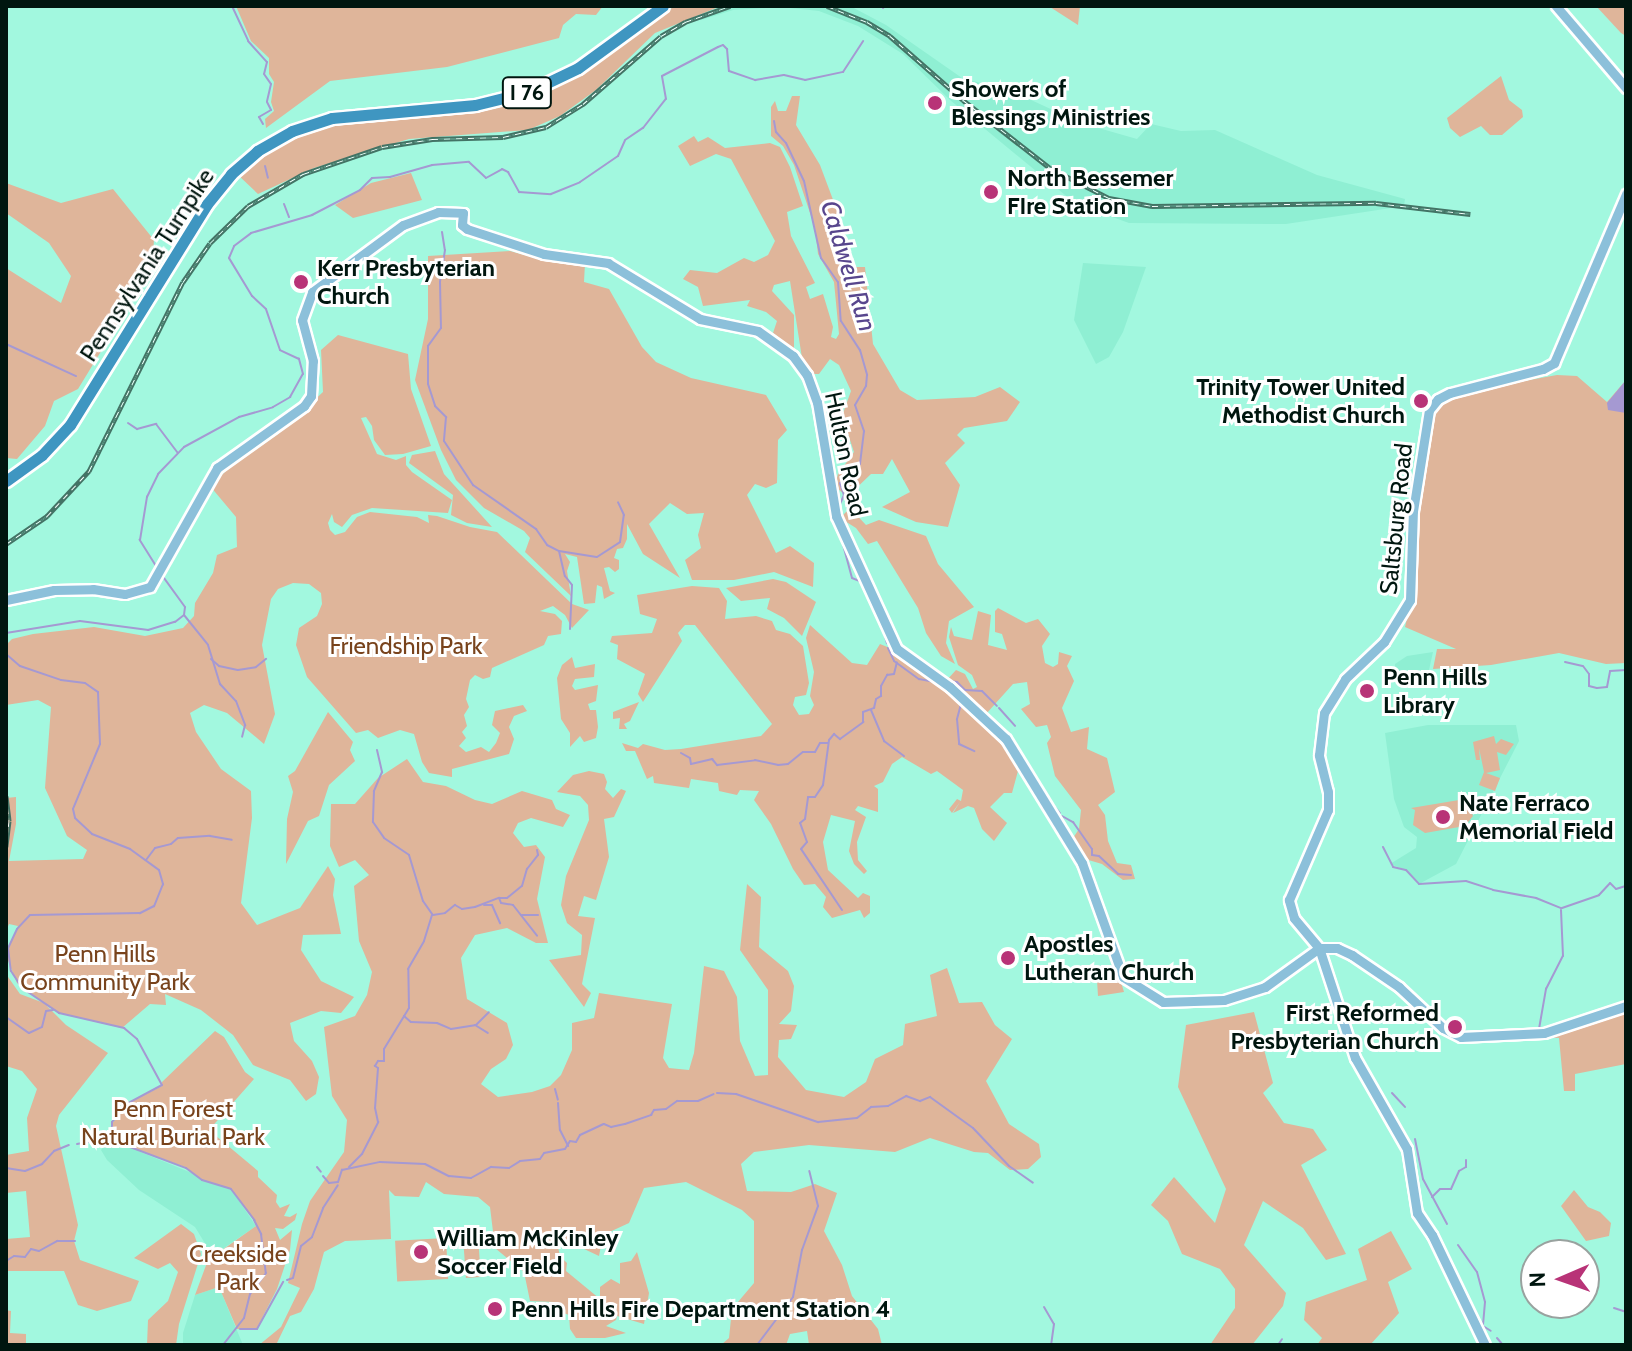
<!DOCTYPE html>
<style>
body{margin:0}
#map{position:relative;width:1632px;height:1351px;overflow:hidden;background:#a2f8df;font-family:Cabin,sans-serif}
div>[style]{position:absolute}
.built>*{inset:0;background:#8fefd3}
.green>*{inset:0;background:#dfb59a;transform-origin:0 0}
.water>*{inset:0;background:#a599d2}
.stream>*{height:2px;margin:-1px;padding:0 1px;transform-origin:1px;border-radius:1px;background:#a599d2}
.roads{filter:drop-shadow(2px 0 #fff) drop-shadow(-2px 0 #fff) drop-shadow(0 2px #fff) drop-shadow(0 -2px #fff)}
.major>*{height:9px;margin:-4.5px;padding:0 4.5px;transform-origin:4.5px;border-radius:4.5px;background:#8cc0da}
.highway>*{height:11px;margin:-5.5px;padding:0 5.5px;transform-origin:5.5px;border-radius:5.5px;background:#3f96c1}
.rail>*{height:5px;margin-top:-2.5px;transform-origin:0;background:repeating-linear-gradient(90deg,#fff 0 6px,#437365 0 12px);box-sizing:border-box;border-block:2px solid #437365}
.dots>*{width:22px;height:22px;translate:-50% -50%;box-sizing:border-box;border:4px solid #fff;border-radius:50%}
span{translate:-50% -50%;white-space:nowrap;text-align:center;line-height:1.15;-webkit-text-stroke:6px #fff;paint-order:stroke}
.shield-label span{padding:2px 6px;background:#fff;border:2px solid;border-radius:6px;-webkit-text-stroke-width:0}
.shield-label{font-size:22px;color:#00160f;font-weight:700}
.poi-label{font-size:24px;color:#00160f;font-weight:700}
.left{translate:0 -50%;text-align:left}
.right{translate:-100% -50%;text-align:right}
.street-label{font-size:24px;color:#00160f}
.park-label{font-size:24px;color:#78431c}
.water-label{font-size:26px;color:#58468d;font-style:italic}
.frame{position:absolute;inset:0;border:8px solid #00160f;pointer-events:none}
.north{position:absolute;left:1520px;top:1239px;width:80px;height:80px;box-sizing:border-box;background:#fff;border:2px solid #99a29f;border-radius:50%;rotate:268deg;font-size:22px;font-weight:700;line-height:32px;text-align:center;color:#00160f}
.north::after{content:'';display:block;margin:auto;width:28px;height:36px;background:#b83377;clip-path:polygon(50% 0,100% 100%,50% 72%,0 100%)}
</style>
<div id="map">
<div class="built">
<i style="clip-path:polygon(724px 6px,850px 6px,886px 25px,962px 78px,1014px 92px,1081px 123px,1137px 139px,1151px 124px,1181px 131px,1215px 130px,1317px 175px,1405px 199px,1404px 206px,1286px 224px,1129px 223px,1076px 204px,950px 100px,903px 54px,858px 26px,819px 11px,781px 7px,733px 10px,701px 20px,699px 14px)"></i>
<i style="clip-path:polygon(1083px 263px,1146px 267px,1123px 332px,1109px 357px,1096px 364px,1074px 320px)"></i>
<i style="clip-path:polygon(1433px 652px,1429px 670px,1395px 671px,1395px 664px,1407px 656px)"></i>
<i style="clip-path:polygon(1428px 725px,1516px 725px,1519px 741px,1456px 864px,1419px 884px,1406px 870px,1390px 864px,1416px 848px,1417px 837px,1404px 827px,1394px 799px,1385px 733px)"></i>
<i style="clip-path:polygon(115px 1133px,138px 1151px,231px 1189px,256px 1226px,205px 1261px,206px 1245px,195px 1227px,139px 1190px,107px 1160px,101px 1150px)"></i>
<i style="clip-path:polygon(219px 1287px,243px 1345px,183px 1345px,183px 1333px,195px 1295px)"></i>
</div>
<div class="green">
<i style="clip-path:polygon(236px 6px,603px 6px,596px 15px,576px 14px,563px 25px,559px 38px,447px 67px,330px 81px,266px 128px,265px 119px,274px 111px,271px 102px,274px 82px,269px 74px,269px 58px,251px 41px)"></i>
<i style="clip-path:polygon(675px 6px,721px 6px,655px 33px,596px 90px,560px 116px,528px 130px,409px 139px,314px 168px,258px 194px,237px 174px,275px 145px,301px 136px,306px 129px,341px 120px,488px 107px,549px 90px)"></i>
<i style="clip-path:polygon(1080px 6px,1078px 25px,1050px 7px,1051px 6px)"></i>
<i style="clip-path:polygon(1596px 6px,1626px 6px,1626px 36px,1621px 33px)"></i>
<i style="clip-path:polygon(1501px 76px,1509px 100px,1522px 110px,1523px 117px,1502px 135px,1490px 135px,1481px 126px,1460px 137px,1450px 128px,1447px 118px)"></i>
<i style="clip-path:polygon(792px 96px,800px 96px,796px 125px,820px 165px,838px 213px,850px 267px,865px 267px,873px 344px,900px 390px,917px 400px,975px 397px,1000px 387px,1020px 402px,1007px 421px,964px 428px,957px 435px,965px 443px,945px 463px,960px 485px,948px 527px,916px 522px,882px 507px,910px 492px,892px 459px,883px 474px,871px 474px,847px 497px,835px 486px,838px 474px,854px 452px,842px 416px,851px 391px,839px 365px,830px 359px,819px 374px,811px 374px,802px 358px,790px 281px,774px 285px,772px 291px,794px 315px,794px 349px,773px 333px,777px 321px,766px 312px,747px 306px,750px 300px,703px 306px,698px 287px,683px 279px,690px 270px,717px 273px,744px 258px,754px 262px,768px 255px,775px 241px,731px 159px,716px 154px,690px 166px,678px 146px,694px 136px,698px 142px,708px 137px,725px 148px,770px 143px,780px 147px,790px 167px,803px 206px,787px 212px,791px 236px,815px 283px,806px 287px,810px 299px,823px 294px,833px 327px,831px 337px,836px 339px,839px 334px,834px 282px,818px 254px,815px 228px,794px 165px,783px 146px,771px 136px,771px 107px,775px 101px,778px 111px,786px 111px)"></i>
<i style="clip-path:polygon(411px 173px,422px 200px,353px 218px,335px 205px,371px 183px)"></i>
<i style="clip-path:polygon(6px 183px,61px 203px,113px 189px,154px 240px,152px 268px,78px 389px,54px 401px,45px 426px,17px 459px,6px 458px,6px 268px,61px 303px,71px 276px,49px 243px,6px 213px)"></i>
<i style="clip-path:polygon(510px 251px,543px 260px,585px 263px,584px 282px,609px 289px,642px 347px,656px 362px,691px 378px,766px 395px,787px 430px,778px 440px,777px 483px,766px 488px,755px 484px,747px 495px,776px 553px,790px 546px,814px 563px,813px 587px,774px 572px,734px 580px,692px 580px,685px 560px,701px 548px,698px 535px,704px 513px,687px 514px,670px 503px,649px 524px,680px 578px,643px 554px,627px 524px,627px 539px,623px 548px,617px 549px,614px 558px,619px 560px,619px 569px,615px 572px,609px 567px,604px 568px,610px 591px,615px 593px,604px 599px,602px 587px,597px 585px,595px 603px,584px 604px,577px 557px,565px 554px,570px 562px,567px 571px,571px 596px,525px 552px,530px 538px,524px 531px,484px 508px,456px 480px,441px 450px,415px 380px,428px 319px,428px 256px)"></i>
<i style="clip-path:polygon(338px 335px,408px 354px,411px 389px,431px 446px,403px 454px,385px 455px,374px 440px,372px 426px,366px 417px,361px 418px,377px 454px,396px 460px,406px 456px,406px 465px,412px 472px,452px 500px,448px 513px,372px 508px,352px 515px,342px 527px,334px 522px,332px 514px,328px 523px,330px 530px,335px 535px,345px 532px,357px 517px,370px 512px,417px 517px,429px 523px,428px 515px,437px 516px,470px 527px,497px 532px,572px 604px,589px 610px,572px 628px,565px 615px,553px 606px,540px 611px,555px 614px,562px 621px,561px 634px,548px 636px,544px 645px,492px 668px,490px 677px,483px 679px,475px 675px,470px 680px,466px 699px,469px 707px,464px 715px,467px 726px,462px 732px,466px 738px,459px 746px,466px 752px,481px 747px,489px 752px,496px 743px,500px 733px,492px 725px,495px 711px,523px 705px,527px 711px,514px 716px,509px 727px,514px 739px,509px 754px,452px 769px,452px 777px,429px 773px,422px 762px,414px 734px,400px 730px,378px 738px,368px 730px,356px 733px,307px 677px,296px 645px,299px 628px,317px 616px,322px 604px,321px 593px,309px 584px,293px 583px,278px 589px,271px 599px,262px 645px,275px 714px,264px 744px,227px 713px,204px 705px,190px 713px,196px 732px,221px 769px,251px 791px,252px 818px,241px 903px,257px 925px,300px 908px,328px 866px,335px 879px,333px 895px,341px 934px,303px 935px,301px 950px,321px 981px,354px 997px,341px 1013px,321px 1011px,290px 1023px,294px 1041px,312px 1061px,319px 1077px,316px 1094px,306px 1101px,290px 1080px,253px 1065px,233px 1035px,201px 1010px,165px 994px,166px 1005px,150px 1004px,122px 1028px,59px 1013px,46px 1005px,66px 1025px,108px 1053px,59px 1115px,56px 1126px,78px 1225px,74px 1241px,80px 1260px,139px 1281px,131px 1301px,97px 1311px,78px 1305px,64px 1271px,6px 1271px,6px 1239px,30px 1237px,26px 1191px,6px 1193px,6px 1155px,29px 1151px,27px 1118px,37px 1089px,22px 1071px,6px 1066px,6px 974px,20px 994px,44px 1003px,17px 983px,7px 958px,8px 948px,18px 926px,9px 924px,6px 931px,6px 798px,16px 797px,16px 824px,9px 861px,83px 859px,87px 850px,67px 836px,45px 788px,51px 707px,38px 700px,6px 705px,6px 645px,12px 639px,33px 634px,94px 627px,145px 636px,183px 628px,194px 616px,195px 603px,213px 573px,217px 555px,237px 547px,236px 517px,210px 486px,229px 468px,278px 434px,323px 392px,321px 350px)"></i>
<i style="clip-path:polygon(1557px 375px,1577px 376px,1607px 402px,1626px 380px,1626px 663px,1606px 664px,1559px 653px,1491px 665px,1433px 669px,1437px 649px,1456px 649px,1405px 627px,1416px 580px,1418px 510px,1434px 406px,1447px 397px,1468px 391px)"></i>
<i style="clip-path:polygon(435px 451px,444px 474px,492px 527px,467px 523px,451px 515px,453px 495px,409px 463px,412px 455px)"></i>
<i style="clip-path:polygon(850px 508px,866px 525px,879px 520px,926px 536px,938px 564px,974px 607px,949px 621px,946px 643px,955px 664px,941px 656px,926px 633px,918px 608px,877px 541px,868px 544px,856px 528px,840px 518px)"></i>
<i style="clip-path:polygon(773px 579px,786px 582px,816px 602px,802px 636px,784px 618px,767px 609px,770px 598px,741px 601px,726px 588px)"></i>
<i style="clip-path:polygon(692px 586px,719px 588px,727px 601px,725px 619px,756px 616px,772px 621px,776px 630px,790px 634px,803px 646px,809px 683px,806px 695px,795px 697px,793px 705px,799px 715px,809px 714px,814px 705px,810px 696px,814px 672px,806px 638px,810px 625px,852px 663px,867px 665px,880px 644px,897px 651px,899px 657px,943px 685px,999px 735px,1018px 771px,1012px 793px,1004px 793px,990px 807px,1007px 823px,994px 841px,982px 829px,974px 808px,968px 806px,953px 813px,960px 802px,952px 813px,949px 809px,957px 799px,961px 801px,963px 790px,937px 771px,931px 774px,902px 757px,892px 764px,883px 782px,874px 786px,878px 789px,878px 812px,858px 806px,855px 810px,866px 817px,857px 842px,858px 860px,867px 871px,864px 874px,854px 864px,849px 851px,855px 821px,831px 815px,823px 842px,828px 870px,858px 898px,863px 893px,870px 896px,870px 913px,864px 918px,860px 910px,832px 918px,823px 907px,826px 897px,815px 884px,804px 885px,793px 869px,771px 824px,754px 800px,759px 791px,740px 790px,737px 795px,719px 791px,718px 783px,691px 779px,689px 788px,654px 783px,653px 776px,647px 779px,635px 751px,626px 751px,622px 743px,638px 748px,643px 744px,665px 750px,681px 749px,761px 736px,772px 724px,695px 625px,685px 625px,678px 633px,682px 641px,643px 702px,638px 694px,645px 674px,617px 659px,618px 645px,610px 642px,612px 636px,652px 633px,657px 619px,640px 614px,637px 595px)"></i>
<i style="clip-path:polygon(998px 608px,1026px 623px,1038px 619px,1050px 634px,1042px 646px,1045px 663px,1053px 667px,1058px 664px,1059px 652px,1072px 656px,1067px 666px,1074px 681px,1062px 708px,1071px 732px,1089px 727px,1087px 749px,1107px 758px,1115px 792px,1098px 805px,1105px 815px,1108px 841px,1117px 863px,1131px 865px,1135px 879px,1123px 880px,1102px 864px,1085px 859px,1073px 838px,1079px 829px,1081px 810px,1055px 776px,1047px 743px,1051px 737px,1047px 725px,1036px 727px,1021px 709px,1030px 704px,1027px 682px,1013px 684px,986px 714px,946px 681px,956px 670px,965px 674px,973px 689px,977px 687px,972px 675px,958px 665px,949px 637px,951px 627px,954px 636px,972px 640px,978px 611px,991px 615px,988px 645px,1007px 650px,1002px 634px,995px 632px,995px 611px)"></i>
<i style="clip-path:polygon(572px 657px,575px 668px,595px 664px,594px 677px,575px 679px,572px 686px,575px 690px,598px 685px,596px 701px,588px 704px,590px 710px,596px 710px,598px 727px,596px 738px,584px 742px,580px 736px,570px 747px,570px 733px,561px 719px,557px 678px,562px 665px)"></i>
<i style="clip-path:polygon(639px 702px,630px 721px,624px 724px,627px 729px,619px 729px,620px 718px,613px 719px,613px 712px)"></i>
<i style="clip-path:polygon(328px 712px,353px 742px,350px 750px,355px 761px,329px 785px,319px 816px,308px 821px,286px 864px,287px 819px,293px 792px,288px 776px,295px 771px)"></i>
<i style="clip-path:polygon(1494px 736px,1496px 744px,1501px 739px,1514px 744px,1506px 755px,1497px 752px,1500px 770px,1486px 773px,1500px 778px,1495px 791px,1479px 785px,1484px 772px,1479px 748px,1480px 760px,1476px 760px,1473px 742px)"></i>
<i style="clip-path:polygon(407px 759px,423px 782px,446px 786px,475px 800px,492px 804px,522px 791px,552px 800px,556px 809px,570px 815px,563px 827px,531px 818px,518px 823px,513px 833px,524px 847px,536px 845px,545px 857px,537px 899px,548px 943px,536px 943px,507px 928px,475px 935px,461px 958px,467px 999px,507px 1023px,513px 1045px,506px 1059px,491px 1069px,481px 1084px,498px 1097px,532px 1092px,550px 1086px,561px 1075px,572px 1050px,572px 1023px,594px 1018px,599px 993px,672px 1004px,663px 1058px,669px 1068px,689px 1070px,694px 1053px,704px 966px,724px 971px,737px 997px,740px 1041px,755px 1076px,768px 1075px,768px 990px,740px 950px,747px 884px,761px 897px,759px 947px,788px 971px,794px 986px,791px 1011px,779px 1024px,797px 1025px,791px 1039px,779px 1040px,778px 1057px,806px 1090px,844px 1097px,866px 1082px,875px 1059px,903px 1045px,905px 1024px,937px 1016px,930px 975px,947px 968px,959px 1003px,982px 1002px,995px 1025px,1012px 1039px,986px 1081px,1009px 1124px,1039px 1144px,1041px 1157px,1028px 1169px,1010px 1170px,988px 1153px,974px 1152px,930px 1138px,895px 1152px,809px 1145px,754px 1152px,741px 1164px,747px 1191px,791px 1192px,815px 1184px,837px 1193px,824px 1231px,842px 1265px,852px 1296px,878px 1329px,882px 1345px,809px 1345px,807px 1331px,790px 1334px,786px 1345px,721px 1345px,729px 1338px,732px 1309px,754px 1283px,754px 1221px,742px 1210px,686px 1182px,644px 1188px,629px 1223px,603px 1235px,599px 1256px,565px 1240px,558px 1247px,560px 1256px,567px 1263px,566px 1271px,600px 1299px,600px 1287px,611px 1279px,620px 1284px,620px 1263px,631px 1261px,637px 1252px,649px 1293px,644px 1324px,617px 1316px,616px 1320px,606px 1326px,626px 1333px,605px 1338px,576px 1338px,570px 1329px,569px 1315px,555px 1310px,554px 1302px,530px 1301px,524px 1272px,495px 1248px,490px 1207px,478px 1197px,444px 1194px,426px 1182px,419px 1197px,395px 1196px,389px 1190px,391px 1239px,345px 1241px,324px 1252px,314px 1289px,301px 1312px,290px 1316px,276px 1345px,259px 1345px,281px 1327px,300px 1288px,288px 1283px,302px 1224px,310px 1201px,344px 1152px,347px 1120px,332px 1096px,324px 1027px,355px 1016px,367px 995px,372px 972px,359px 941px,354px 886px,369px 875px,355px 860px,339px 867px,330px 846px,331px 804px,355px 804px,378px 778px)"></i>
<i style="clip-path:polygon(589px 771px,604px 774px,607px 782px,605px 789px,613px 798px,621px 789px,626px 791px,614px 817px,604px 819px,609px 857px,596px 900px,584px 896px,578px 916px,595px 918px,582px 984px,591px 993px,584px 1007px,549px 960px,581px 955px,582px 935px,567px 923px,561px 905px,566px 876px,589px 820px,588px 805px,580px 796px,557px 792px,573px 775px)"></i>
<i style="clip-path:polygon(1471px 798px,1467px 802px,1473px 816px,1465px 826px,1425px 833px,1413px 825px,1415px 810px,1411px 808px)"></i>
<i style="clip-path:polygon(1118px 972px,1124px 992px,1098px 996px,1097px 980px)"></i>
<i style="clip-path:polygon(1626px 1006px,1626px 1064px,1575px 1074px,1575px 1091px,1564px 1091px,1559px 1038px,1540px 1037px)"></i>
<i style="clip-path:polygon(1254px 1012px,1273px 1083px,1263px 1093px,1284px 1123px,1313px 1129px,1327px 1150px,1301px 1165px,1346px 1254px,1326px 1260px,1303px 1228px,1263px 1201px,1244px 1245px,1286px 1293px,1283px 1306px,1252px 1345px,1210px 1345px,1235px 1308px,1235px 1289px,1220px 1269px,1182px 1254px,1168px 1221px,1151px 1205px,1174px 1177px,1215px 1223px,1226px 1189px,1178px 1087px,1186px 1025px)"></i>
<i style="clip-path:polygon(215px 1031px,224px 1037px,245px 1072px,254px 1079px,209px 1130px,258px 1171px,258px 1177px,277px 1195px,276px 1202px,280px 1208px,290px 1204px,284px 1216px,290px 1217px,297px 1213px,295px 1220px,283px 1229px,275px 1228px,280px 1240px,292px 1230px,290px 1250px,277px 1289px,256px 1330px,237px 1329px,219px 1287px,195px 1295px,208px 1260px,256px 1226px,254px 1220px,231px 1189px,202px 1180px,185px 1167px,130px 1147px,111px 1125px,128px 1103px,162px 1086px,162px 1082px)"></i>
<i style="clip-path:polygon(1574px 1190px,1588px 1207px,1600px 1212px,1611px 1223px,1609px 1236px,1586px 1241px,1561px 1206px)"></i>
<i style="clip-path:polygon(181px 1224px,194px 1234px,201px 1254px,179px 1324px,176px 1345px,147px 1345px,148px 1320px,168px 1301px,178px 1272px,170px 1263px,158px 1269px,134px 1258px)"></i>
<i style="clip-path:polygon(1391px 1231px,1412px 1269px,1388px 1282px,1399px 1313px,1370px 1345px,1317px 1345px,1322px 1338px,1304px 1320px,1306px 1302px,1367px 1280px,1358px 1249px)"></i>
<i style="left:478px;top:1236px;width:41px;height:15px;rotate:86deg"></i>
<i style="left:446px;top:1238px;width:41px;height:51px;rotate:87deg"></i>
<i style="clip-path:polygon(6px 1310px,11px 1311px,10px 1333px,26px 1334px,26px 1345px,6px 1345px)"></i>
</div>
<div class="water">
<i style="clip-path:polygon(1626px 380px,1626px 413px,1608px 410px,1607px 403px)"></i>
</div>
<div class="stream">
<i style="left:232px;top:6px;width:38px;rotate:65deg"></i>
<i style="left:248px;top:41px;width:28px;rotate:48deg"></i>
<i style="left:267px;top:62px;width:12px;rotate:104deg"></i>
<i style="left:264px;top:74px;width:12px;rotate:55deg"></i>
<i style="left:271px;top:84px;width:18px;rotate:103deg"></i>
<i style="left:267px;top:102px;width:9px;rotate:63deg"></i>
<i style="left:271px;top:110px;width:14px;rotate:150deg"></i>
<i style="left:259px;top:117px;width:8px;rotate:60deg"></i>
<i style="left:883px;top:8px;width:3px;rotate:-45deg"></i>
<i style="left:774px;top:121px;width:11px;rotate:80deg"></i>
<i style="left:776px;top:132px;width:15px;rotate:48deg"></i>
<i style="left:786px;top:143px;width:42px;rotate:64.7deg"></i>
<i style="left:804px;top:181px;width:79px;rotate:77.6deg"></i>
<i style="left:821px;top:258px;width:29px;rotate:55deg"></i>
<i style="left:838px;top:282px;width:39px;rotate:86deg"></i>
<i style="left:841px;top:321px;width:35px;rotate:57deg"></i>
<i style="left:860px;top:350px;width:26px;rotate:74deg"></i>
<i style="left:867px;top:375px;width:11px;rotate:95deg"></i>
<i style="left:866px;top:386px;width:22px;rotate:120deg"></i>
<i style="left:855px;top:405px;width:28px;rotate:71deg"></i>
<i style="left:864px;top:431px;width:33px;rotate:97deg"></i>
<i style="left:860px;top:464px;width:28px;rotate:136deg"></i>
<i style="left:840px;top:483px;width:13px;rotate:72deg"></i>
<i style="left:844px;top:495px;width:12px;rotate:114deg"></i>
<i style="left:265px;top:166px;width:12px;rotate:76deg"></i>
<i style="left:284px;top:204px;width:14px;rotate:69deg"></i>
<i style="left:442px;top:232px;width:18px;rotate:81deg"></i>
<i style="left:445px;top:250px;width:32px;rotate:99deg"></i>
<i style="left:440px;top:282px;width:46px;rotate:88.8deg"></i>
<i style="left:441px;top:328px;width:22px;rotate:126deg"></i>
<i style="left:428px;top:346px;width:38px;rotate:90deg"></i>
<i style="left:428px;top:384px;width:23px;rotate:72deg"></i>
<i style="left:435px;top:406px;width:16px;rotate:45deg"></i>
<i style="left:446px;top:417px;width:24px;rotate:95deg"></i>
<i style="left:444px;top:441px;width:53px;rotate:56.6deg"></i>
<i style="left:473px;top:485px;width:77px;rotate:34.9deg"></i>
<i style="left:536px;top:529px;width:19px;rotate:55deg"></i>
<i style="left:547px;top:545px;width:13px;rotate:27deg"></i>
<i style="left:559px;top:551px;width:26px;rotate:77deg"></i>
<i style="left:565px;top:576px;width:11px;rotate:52deg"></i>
<i style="left:572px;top:585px;width:44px;rotate:92.6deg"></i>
<i style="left:6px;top:344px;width:77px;rotate:24.6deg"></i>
<i style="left:128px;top:423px;width:11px;rotate:34deg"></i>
<i style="left:137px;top:429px;width:20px;rotate:-15deg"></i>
<i style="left:156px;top:424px;width:36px;rotate:53deg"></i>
<i style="left:841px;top:537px;width:42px;rotate:75deg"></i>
<i style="left:852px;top:578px;width:11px;rotate:22deg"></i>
<i style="left:559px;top:551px;width:38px;rotate:9deg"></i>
<i style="left:597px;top:557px;width:27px;rotate:-33deg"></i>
<i style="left:620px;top:542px;width:27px;rotate:-82deg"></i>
<i style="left:624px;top:515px;width:14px;rotate:-115deg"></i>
<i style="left:156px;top:566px;width:31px;rotate:-122deg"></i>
<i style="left:140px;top:540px;width:44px;rotate:-80.8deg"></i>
<i style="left:147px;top:497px;width:25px;rotate:-64deg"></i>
<i style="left:158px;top:474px;width:37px;rotate:-46deg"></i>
<i style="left:184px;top:447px;width:63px;rotate:-28.6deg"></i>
<i style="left:239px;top:417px;width:35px;rotate:-16deg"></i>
<i style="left:273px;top:407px;width:20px;rotate:-30deg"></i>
<i style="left:290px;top:397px;width:26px;rotate:-61deg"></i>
<i style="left:303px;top:374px;width:16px;rotate:-105deg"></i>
<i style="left:299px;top:359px;width:21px;rotate:-155deg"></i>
<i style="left:280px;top:350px;width:43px;rotate:-108.9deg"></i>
<i style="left:266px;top:309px;width:19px;rotate:-137deg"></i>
<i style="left:252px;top:296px;width:44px;rotate:-121.2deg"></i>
<i style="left:229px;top:258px;width:13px;rotate:-67deg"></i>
<i style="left:234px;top:246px;width:21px;rotate:-37deg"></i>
<i style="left:251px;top:233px;width:64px;rotate:-16.4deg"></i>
<i style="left:312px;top:215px;width:54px;rotate:-27.5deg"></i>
<i style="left:360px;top:190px;width:17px;rotate:-45deg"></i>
<i style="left:372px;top:178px;width:18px;rotate:-3deg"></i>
<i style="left:390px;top:177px;width:44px;rotate:-15.9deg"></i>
<i style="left:432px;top:165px;width:37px;rotate:-5deg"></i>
<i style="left:469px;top:162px;width:23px;rotate:43deg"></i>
<i style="left:486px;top:178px;width:18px;rotate:-29deg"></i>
<i style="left:502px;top:169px;width:7px;rotate:27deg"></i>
<i style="left:508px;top:172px;width:23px;rotate:61deg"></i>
<i style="left:519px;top:192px;width:32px;rotate:4deg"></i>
<i style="left:551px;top:194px;width:31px;rotate:-22deg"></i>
<i style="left:580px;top:182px;width:46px;rotate:-34.4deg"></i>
<i style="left:618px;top:156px;width:17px;rotate:-66deg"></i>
<i style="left:625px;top:140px;width:22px;rotate:-34deg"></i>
<i style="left:643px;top:128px;width:37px;rotate:-52deg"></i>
<i style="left:666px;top:99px;width:23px;rotate:-100deg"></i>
<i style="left:662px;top:76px;width:63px;rotate:-27.4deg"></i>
<i style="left:718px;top:47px;width:5px;rotate:-22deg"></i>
<i style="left:723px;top:45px;width:6px;rotate:45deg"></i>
<i style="left:727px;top:49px;width:22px;rotate:85deg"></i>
<i style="left:729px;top:71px;width:28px;rotate:19deg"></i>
<i style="left:755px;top:80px;width:29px;rotate:-10deg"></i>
<i style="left:784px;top:75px;width:22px;rotate:13deg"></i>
<i style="left:805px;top:80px;width:39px;rotate:-12deg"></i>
<i style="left:843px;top:72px;width:37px;rotate:-57deg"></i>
<i style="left:874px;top:605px;width:16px;rotate:72deg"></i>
<i style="left:184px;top:615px;width:38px;rotate:51deg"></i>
<i style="left:208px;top:645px;width:41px;rotate:72.9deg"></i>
<i style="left:220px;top:684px;width:23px;rotate:47deg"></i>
<i style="left:236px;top:701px;width:26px;rotate:69deg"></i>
<i style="left:245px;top:725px;width:12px;rotate:104deg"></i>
<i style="left:882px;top:626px;width:18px;rotate:74deg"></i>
<i style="left:6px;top:633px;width:75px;rotate:-9.2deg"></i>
<i style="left:80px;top:621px;width:69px;rotate:7.5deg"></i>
<i style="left:148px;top:630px;width:28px;rotate:-17deg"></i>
<i style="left:175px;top:622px;width:11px;rotate:-38deg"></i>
<i style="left:184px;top:615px;width:8px;rotate:-83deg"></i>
<i style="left:185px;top:607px;width:39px;rotate:-126deg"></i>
<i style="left:888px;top:648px;width:14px;rotate:65deg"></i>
<i style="left:894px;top:661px;width:31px;rotate:36deg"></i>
<i style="left:919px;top:679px;width:15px;rotate:11deg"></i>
<i style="left:6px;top:654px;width:18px;rotate:41deg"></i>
<i style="left:20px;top:666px;width:43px;rotate:18.9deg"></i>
<i style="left:61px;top:680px;width:24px;rotate:7deg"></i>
<i style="left:85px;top:683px;width:16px;rotate:35deg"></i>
<i style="left:98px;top:692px;width:52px;rotate:87.8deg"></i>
<i style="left:100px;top:744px;width:70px;rotate:112.6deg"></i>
<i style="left:73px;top:809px;width:9px;rotate:77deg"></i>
<i style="left:75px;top:818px;width:23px;rotate:43deg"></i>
<i style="left:92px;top:834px;width:41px;rotate:21.5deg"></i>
<i style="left:130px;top:849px;width:36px;rotate:36deg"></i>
<i style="left:159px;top:870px;width:15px;rotate:74deg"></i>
<i style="left:163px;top:884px;width:24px;rotate:112deg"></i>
<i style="left:154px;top:906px;width:16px;rotate:153deg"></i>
<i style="left:140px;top:913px;width:110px;rotate:179deg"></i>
<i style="left:30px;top:915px;width:19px;rotate:133deg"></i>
<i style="left:17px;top:929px;width:21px;rotate:115deg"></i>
<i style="left:8px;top:948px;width:23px;rotate:83deg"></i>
<i style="left:11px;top:971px;width:20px;rotate:57deg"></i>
<i style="left:22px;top:988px;width:45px;rotate:34deg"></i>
<i style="left:59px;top:1013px;width:67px;rotate:13deg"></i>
<i style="left:124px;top:1028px;width:17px;rotate:40deg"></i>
<i style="left:137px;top:1039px;width:52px;rotate:61.5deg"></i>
<i style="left:162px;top:1085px;width:38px;rotate:152deg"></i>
<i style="left:128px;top:1103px;width:25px;rotate:130deg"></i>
<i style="left:112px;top:1122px;width:7px;rotate:90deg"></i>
<i style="left:112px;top:1129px;width:25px;rotate:45deg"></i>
<i style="left:130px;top:1147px;width:60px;rotate:20.6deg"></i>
<i style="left:186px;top:1168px;width:20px;rotate:37deg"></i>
<i style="left:202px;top:1180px;width:30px;rotate:17deg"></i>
<i style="left:231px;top:1189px;width:39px;rotate:53deg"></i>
<i style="left:254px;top:1220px;width:16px;rotate:63deg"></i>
<i style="left:261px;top:1234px;width:39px;rotate:83deg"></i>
<i style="left:266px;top:1273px;width:26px;rotate:127deg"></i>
<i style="left:250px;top:1294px;width:25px;rotate:104deg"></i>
<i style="left:244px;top:1318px;width:34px;rotate:128deg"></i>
<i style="left:211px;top:659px;width:11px;rotate:41deg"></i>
<i style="left:219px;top:666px;width:19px;rotate:12deg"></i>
<i style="left:238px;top:670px;width:18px;rotate:-9deg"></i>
<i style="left:256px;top:667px;width:13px;rotate:-39deg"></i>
<i style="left:1565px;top:662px;width:18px;rotate:13deg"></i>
<i style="left:1583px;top:666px;width:10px;rotate:53deg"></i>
<i style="left:1589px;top:674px;width:12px;rotate:90deg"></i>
<i style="left:1589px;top:686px;width:8px;rotate:14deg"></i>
<i style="left:1597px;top:688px;width:10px;rotate:-6deg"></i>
<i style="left:1607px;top:687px;width:16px;rotate:-79deg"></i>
<i style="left:1610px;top:671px;width:16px;rotate:-4deg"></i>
<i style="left:948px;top:681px;width:9px;rotate:6deg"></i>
<i style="left:957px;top:682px;width:11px;rotate:45deg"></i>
<i style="left:965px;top:690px;width:17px;rotate:3deg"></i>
<i style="left:982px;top:691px;width:21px;rotate:45deg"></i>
<i style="left:961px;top:704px;width:16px;rotate:105deg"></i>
<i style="left:957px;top:719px;width:25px;rotate:85deg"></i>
<i style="left:959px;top:744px;width:17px;rotate:25deg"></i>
<i style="left:999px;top:708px;width:24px;rotate:48deg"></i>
<i style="left:871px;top:710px;width:34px;rotate:67deg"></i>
<i style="left:884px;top:741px;width:25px;rotate:37deg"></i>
<i style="left:377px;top:750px;width:23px;rotate:77deg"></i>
<i style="left:382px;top:772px;width:21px;rotate:113deg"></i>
<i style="left:374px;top:791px;width:31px;rotate:92deg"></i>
<i style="left:373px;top:822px;width:19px;rotate:55deg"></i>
<i style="left:384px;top:838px;width:30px;rotate:34deg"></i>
<i style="left:409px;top:855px;width:48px;rotate:73.1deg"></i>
<i style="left:423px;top:901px;width:16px;rotate:55deg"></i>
<i style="left:681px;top:753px;width:10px;rotate:29deg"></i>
<i style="left:690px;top:758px;width:6px;rotate:81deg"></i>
<i style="left:691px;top:764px;width:22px;rotate:-13deg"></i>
<i style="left:712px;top:759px;width:8px;rotate:50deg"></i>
<i style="left:717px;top:765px;width:38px;rotate:-7deg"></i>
<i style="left:755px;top:760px;width:24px;rotate:12deg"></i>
<i style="left:778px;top:765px;width:10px;rotate:-6deg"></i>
<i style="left:788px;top:764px;width:19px;rotate:-39deg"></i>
<i style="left:803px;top:752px;width:12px"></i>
<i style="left:815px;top:752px;width:10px;rotate:-61deg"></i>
<i style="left:820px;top:743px;width:8px"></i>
<i style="left:1049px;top:800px;width:17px;rotate:50deg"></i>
<i style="left:1062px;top:816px;width:13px;rotate:29deg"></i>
<i style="left:1073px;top:822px;width:33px;rotate:55deg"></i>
<i style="left:1092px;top:849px;width:6px;rotate:90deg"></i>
<i style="left:1092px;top:855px;width:7px;rotate:8deg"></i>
<i style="left:1099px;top:856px;width:26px;rotate:43deg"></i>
<i style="left:1118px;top:874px;width:13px;rotate:4deg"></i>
<i style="left:1383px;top:847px;width:22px;rotate:63deg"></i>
<i style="left:1393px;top:867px;width:13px;rotate:13deg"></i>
<i style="left:1406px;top:870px;width:19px;rotate:47deg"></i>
<i style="left:1419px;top:884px;width:47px;rotate:-3.7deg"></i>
<i style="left:1466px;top:881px;width:28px;rotate:18deg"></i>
<i style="left:1493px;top:890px;width:44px;rotate:10.5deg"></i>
<i style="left:1536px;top:898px;width:27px;rotate:22deg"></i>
<i style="left:146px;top:860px;width:15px;rotate:-53deg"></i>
<i style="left:155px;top:848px;width:16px;rotate:-14deg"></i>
<i style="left:171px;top:844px;width:9px;rotate:-41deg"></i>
<i style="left:178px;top:838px;width:32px;rotate:-4deg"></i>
<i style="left:210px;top:836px;width:22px;rotate:10deg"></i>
<i style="left:499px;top:898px;width:8px"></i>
<i style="left:507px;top:898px;width:19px;rotate:-39deg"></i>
<i style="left:522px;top:886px;width:18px;rotate:-74deg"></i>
<i style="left:527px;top:869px;width:18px;rotate:-52deg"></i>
<i style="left:538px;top:855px;width:5px;rotate:-101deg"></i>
<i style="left:484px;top:905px;width:8px"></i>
<i style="left:492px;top:905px;width:20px;rotate:66deg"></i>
<i style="left:1562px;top:908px;width:39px;rotate:-19deg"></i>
<i style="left:1599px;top:895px;width:16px;rotate:-47deg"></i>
<i style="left:1610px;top:883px;width:8px;rotate:45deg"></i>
<i style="left:1616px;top:889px;width:10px;rotate:-17deg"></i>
<i style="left:842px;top:910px;width:73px;rotate:-123.9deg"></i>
<i style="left:801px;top:849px;width:9px;rotate:-49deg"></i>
<i style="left:807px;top:842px;width:20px;rotate:-110deg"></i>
<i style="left:800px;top:823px;width:6px;rotate:-39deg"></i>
<i style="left:805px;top:819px;width:22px;rotate:-82deg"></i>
<i style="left:808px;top:797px;width:7px"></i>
<i style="left:815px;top:797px;width:14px;rotate:-56deg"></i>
<i style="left:823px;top:785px;width:45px;rotate:-82.4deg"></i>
<i style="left:829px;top:740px;width:8px;rotate:-50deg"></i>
<i style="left:834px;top:734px;width:8px;rotate:40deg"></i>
<i style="left:840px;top:739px;width:29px;rotate:-36deg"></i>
<i style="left:863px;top:722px;width:10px;rotate:-90deg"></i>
<i style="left:863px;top:712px;width:12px;rotate:-20deg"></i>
<i style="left:874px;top:708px;width:9px;rotate:-77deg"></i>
<i style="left:876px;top:699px;width:6px;rotate:-31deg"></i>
<i style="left:881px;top:696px;width:10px;rotate:-90deg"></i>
<i style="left:881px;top:686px;width:13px;rotate:-61deg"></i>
<i style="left:887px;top:675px;width:7px;rotate:-8deg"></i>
<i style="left:894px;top:674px;width:12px;rotate:-76deg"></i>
<i style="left:433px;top:915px;width:12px;rotate:-9deg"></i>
<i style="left:445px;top:913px;width:13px;rotate:-39deg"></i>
<i style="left:455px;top:905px;width:8px;rotate:30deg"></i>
<i style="left:462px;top:909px;width:13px;rotate:-9deg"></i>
<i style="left:475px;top:907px;width:26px;rotate:-21deg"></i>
<i style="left:499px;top:898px;width:5px;rotate:68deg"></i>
<i style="left:501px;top:903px;width:12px;rotate:9deg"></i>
<i style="left:513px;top:905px;width:39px;rotate:52deg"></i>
<i style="left:521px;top:915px;width:17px"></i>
<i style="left:404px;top:1016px;width:9px;rotate:41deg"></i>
<i style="left:411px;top:1022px;width:26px;rotate:2deg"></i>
<i style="left:437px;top:1023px;width:15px;rotate:23deg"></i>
<i style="left:451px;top:1029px;width:24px;rotate:-9deg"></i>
<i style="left:475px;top:1025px;width:15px;rotate:32deg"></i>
<i style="left:6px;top:1017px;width:28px;rotate:35deg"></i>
<i style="left:29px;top:1033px;width:14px;rotate:-25deg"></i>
<i style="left:42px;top:1027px;width:16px;rotate:-76deg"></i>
<i style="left:46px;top:1011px;width:7px;rotate:-8deg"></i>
<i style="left:476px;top:1025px;width:18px;rotate:-45deg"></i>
<i style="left:1539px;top:1029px;width:41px;rotate:-80.1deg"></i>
<i style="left:1546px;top:989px;width:37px;rotate:-63deg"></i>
<i style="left:1563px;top:956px;width:46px;rotate:-92.5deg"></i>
<i style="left:555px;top:1089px;width:11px;rotate:75deg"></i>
<i style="left:717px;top:1093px;width:19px;rotate:3deg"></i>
<i style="left:736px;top:1094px;width:87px;rotate:18.9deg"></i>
<i style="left:818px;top:1122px;width:39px;rotate:-6deg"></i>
<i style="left:857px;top:1118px;width:18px;rotate:-38deg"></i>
<i style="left:871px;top:1107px;width:17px;rotate:-3deg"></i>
<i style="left:888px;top:1106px;width:21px;rotate:-29deg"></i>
<i style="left:906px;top:1096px;width:15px;rotate:20deg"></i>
<i style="left:920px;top:1101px;width:11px;rotate:-22deg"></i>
<i style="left:930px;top:1097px;width:53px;rotate:35.8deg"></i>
<i style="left:973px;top:1128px;width:52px;rotate:46.5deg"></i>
<i style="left:1009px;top:1166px;width:29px;rotate:35deg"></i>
<i style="left:1392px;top:1093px;width:19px;rotate:47deg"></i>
<i style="left:558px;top:1103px;width:27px;rotate:86deg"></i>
<i style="left:560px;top:1130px;width:18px;rotate:63deg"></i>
<i style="left:103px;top:1139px;width:13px;rotate:-48deg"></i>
<i style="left:1415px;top:1139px;width:41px;rotate:78.7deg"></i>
<i style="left:1423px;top:1179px;width:51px;rotate:61.9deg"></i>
<i style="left:77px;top:1144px;width:20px;rotate:-11deg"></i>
<i style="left:317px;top:1167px;width:6px;rotate:51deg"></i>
<i style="left:349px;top:1167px;width:18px;rotate:-45deg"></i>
<i style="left:362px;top:1154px;width:36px;rotate:-63deg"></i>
<i style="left:378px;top:1122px;width:14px;rotate:-102deg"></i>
<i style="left:375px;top:1108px;width:40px;rotate:-85.7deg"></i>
<i style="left:378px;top:1068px;width:4px;rotate:-146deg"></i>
<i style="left:375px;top:1066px;width:6px;rotate:-59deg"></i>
<i style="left:378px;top:1061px;width:6px"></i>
<i style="left:384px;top:1061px;width:12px;rotate:-90deg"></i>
<i style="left:384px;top:1049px;width:48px;rotate:-58.6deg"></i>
<i style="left:409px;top:1008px;width:39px;rotate:-91deg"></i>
<i style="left:408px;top:969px;width:32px;rotate:-60deg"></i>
<i style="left:424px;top:941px;width:27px;rotate:-73deg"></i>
<i style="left:6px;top:1168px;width:19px;rotate:9deg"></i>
<i style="left:25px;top:1171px;width:18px;rotate:-22deg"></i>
<i style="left:42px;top:1164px;width:18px;rotate:-47deg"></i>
<i style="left:54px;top:1151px;width:16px;rotate:-22deg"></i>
<i style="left:323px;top:1176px;width:9px;rotate:49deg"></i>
<i style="left:329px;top:1183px;width:9px;rotate:-6deg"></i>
<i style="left:338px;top:1182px;width:13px;rotate:-72deg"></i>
<i style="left:342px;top:1170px;width:39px;rotate:-12deg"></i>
<i style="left:380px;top:1162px;width:45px;rotate:2.5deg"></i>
<i style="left:425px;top:1164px;width:27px;rotate:27deg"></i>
<i style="left:449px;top:1176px;width:22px;rotate:5deg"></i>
<i style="left:471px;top:1178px;width:23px;rotate:-29deg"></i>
<i style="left:491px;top:1167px;width:18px;rotate:3deg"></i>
<i style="left:509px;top:1168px;width:13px;rotate:-32deg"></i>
<i style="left:520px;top:1161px;width:20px;rotate:-6deg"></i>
<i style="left:540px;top:1159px;width:7px;rotate:-56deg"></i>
<i style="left:544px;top:1153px;width:21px;rotate:-11deg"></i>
<i style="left:565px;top:1149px;width:9px;rotate:-58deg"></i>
<i style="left:570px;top:1141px;width:6px;rotate:9deg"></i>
<i style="left:576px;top:1142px;width:8px;rotate:-60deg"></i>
<i style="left:580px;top:1135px;width:26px;rotate:-25deg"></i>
<i style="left:604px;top:1124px;width:8px;rotate:23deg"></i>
<i style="left:611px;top:1127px;width:14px;rotate:-12deg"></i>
<i style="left:625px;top:1124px;width:28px;rotate:-19deg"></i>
<i style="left:651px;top:1115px;width:6px;rotate:-59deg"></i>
<i style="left:654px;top:1110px;width:12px;rotate:-5deg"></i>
<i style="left:666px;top:1109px;width:14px;rotate:-36deg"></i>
<i style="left:677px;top:1101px;width:21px"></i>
<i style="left:698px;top:1101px;width:17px;rotate:-24deg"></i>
<i style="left:1432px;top:1197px;width:11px;rotate:-45deg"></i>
<i style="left:1440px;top:1189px;width:11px"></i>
<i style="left:1451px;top:1189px;width:20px;rotate:-66deg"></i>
<i style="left:1459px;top:1171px;width:8px;rotate:-30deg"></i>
<i style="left:1466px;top:1167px;width:7px;rotate:-90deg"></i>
<i style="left:1458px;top:1245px;width:33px;rotate:55deg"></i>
<i style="left:1477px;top:1272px;width:31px;rotate:75deg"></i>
<i style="left:1485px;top:1302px;width:24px;rotate:95deg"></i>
<i style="left:1483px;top:1326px;width:9px;rotate:32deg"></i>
<i style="left:6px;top:1261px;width:9px;rotate:-32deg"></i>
<i style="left:14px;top:1256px;width:11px;rotate:5deg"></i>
<i style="left:25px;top:1257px;width:10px;rotate:-53deg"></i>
<i style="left:31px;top:1249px;width:8px;rotate:14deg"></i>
<i style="left:39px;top:1251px;width:21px;rotate:-29deg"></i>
<i style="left:57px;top:1241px;width:18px"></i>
<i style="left:287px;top:1280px;width:6px;rotate:-18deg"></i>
<i style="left:293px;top:1278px;width:33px;rotate:-76deg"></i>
<i style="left:301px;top:1246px;width:14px;rotate:-39deg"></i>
<i style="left:312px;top:1237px;width:31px;rotate:-69deg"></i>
<i style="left:323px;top:1208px;width:27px;rotate:-57deg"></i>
<i style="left:1044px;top:1307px;width:20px;rotate:60deg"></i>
<i style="left:1054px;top:1324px;width:21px;rotate:98deg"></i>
<i style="left:1614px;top:1308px;width:13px;rotate:18deg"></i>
<i style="left:240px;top:1329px;width:17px"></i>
<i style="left:257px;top:1329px;width:54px;rotate:-61deg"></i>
<i style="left:1497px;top:1338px;width:9px;rotate:49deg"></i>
<i style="left:757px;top:1345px;width:60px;rotate:-53.1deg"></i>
<i style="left:793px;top:1297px;width:48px;rotate:-79.2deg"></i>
<i style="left:802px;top:1250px;width:47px;rotate:-70deg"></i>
<i style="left:818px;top:1206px;width:36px;rotate:-104deg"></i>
<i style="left:1278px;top:1345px;width:7px;rotate:-56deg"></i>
</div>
<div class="roads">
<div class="major">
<i style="left:1556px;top:6px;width:108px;rotate:49.5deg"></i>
<i style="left:6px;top:600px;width:49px;rotate:-11.8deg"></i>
<i style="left:54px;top:590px;width:39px;rotate:-1deg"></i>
<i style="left:93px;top:589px;width:32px;rotate:9deg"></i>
<i style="left:125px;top:594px;width:26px;rotate:-16deg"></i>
<i style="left:150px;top:587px;width:137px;rotate:-60.6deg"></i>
<i style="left:217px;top:468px;width:107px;rotate:-35.5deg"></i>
<i style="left:304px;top:406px;width:12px;rotate:-55deg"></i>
<i style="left:311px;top:396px;width:35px;rotate:-87deg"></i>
<i style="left:313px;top:361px;width:42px;rotate:-105deg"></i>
<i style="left:302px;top:320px;width:30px;rotate:-70deg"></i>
<i style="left:312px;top:292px;width:113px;rotate:-36.4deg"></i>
<i style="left:403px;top:225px;width:37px;rotate:-20deg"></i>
<i style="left:438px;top:212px;width:25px;rotate:2deg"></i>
<i style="left:463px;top:213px;width:12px;rotate:95deg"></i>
<i style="left:462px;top:225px;width:6px;rotate:39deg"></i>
<i style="left:467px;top:229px;width:81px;rotate:18deg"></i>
<i style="left:544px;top:254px;width:65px;rotate:8deg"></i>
<i style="left:608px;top:263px;width:108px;rotate:31.3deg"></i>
<i style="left:700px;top:319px;width:59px;rotate:11.7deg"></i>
<i style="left:758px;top:331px;width:43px;rotate:35.5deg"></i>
<i style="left:793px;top:356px;width:24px;rotate:54deg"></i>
<i style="left:807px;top:375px;width:29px;rotate:70deg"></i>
<i style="left:817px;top:402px;width:116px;rotate:80.5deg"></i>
<i style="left:836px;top:516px;width:146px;rotate:65.4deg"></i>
<i style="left:897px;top:649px;width:65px;rotate:35.6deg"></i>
<i style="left:950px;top:687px;width:76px;rotate:42.9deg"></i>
<i style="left:1006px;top:739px;width:145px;rotate:58.5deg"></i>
<i style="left:1082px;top:863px;width:121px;rotate:70.2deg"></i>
<i style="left:1123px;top:977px;width:47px;rotate:32deg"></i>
<i style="left:1163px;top:1002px;width:61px;rotate:-1.9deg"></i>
<i style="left:1224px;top:1000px;width:43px;rotate:-17.6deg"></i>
<i style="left:1265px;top:987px;width:67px;rotate:-35.8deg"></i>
<i style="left:1319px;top:948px;width:18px"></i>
<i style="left:1337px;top:948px;width:17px;rotate:25deg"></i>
<i style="left:1352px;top:955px;width:57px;rotate:34.2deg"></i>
<i style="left:1399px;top:987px;width:60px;rotate:43deg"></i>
<i style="left:1443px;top:1028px;width:20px;rotate:27deg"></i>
<i style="left:1461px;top:1037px;width:83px;rotate:-2.8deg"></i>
<i style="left:1544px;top:1033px;width:86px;rotate:-18.2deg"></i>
<i style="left:1485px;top:1345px;width:122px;rotate:-115.7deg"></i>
<i style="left:1432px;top:1235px;width:27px;rotate:-124deg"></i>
<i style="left:1417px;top:1213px;width:65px;rotate:-98.9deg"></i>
<i style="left:1407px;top:1149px;width:105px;rotate:-119.7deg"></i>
<i style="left:1355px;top:1058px;width:116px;rotate:-108.1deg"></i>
<i style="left:1319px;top:948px;width:39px;rotate:-130deg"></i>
<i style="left:1294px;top:918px;width:19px;rotate:-106deg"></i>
<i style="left:1289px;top:900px;width:98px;rotate:-66.6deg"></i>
<i style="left:1328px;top:810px;width:18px;rotate:-90deg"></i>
<i style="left:1328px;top:792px;width:38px;rotate:-104deg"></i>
<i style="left:1319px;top:755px;width:42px;rotate:-83.2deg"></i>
<i style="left:1324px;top:713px;width:40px;rotate:-58deg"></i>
<i style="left:1345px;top:679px;width:54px;rotate:-43.5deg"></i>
<i style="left:1384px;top:642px;width:49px;rotate:-58.2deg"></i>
<i style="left:1410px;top:600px;width:89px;rotate:-88.1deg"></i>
<i style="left:1413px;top:511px;width:102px;rotate:-81deg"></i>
<i style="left:1429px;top:410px;width:14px;rotate:-51deg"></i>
<i style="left:1438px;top:399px;width:13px;rotate:-27deg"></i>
<i style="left:1450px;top:393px;width:96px;rotate:-14.5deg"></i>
<i style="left:1543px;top:369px;width:13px;rotate:-29deg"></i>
<i style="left:1554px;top:363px;width:184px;rotate:-66.9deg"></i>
</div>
<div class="highway">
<i style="left:6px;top:481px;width:44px;rotate:-35.8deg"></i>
<i style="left:42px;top:455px;width:41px;rotate:-47deg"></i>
<i style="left:70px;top:425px;width:260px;rotate:-58.2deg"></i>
<i style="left:207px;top:204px;width:38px;rotate:-51deg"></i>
<i style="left:231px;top:174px;width:35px;rotate:-41deg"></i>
<i style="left:257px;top:151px;width:40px;rotate:-29.7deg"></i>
<i style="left:292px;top:131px;width:42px;rotate:-18deg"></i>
<i style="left:332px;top:118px;width:144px;rotate:-5.2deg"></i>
<i style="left:475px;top:105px;width:55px;rotate:-13.8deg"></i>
<i style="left:528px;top:92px;width:55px;rotate:-25.6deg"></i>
<i style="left:578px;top:68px;width:105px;rotate:-36.1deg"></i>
</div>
</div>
<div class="rail">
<i style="left:827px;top:6px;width:43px;rotate:21.8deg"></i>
<i style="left:867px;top:22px;width:27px;rotate:31deg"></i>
<i style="left:890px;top:36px;width:97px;rotate:41.2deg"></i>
<i style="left:963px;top:100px;width:110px;rotate:38deg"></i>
<i style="left:1050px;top:168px;width:66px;rotate:27deg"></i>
<i style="left:1109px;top:198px;width:44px;rotate:10.5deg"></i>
<i style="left:1152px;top:206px;width:224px;rotate:-0.8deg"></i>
<i style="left:1376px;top:203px;width:95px;rotate:6.7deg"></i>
<i style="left:6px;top:544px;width:50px;rotate:-34.3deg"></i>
<i style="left:47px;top:516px;width:62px;rotate:-47deg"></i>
<i style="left:89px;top:471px;width:211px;rotate:-63.6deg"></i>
<i style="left:183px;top:282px;width:47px;rotate:-55.3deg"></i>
<i style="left:210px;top:243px;width:53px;rotate:-44.2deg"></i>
<i style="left:248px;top:206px;width:64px;rotate:-30.2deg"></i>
<i style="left:303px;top:174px;width:83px;rotate:-18.9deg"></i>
<i style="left:382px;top:147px;width:51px;rotate:-9.1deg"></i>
<i style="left:432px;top:139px;width:71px;rotate:-1.6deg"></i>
<i style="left:503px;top:137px;width:44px;rotate:-13.1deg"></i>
<i style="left:546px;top:127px;width:44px;rotate:-31.9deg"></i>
<i style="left:583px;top:104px;width:103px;rotate:-41.1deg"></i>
<i style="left:661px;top:36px;width:28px;rotate:-30deg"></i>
<i style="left:685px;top:22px;width:48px;rotate:-19.6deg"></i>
<i style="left:6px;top:796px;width:25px;rotate:83deg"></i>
<i style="left:9px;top:821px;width:26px;rotate:97deg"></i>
</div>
<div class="dots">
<i style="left:935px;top:103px;background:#b83377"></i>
<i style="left:991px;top:192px;background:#b83377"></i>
<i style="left:301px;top:282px;background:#b83377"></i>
<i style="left:1421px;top:401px;background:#b83377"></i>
<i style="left:1367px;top:691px;background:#b83377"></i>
<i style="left:1443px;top:817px;background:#b83377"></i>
<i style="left:1008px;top:958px;background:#b83377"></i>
<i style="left:1455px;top:1027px;background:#b83377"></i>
<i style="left:421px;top:1252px;background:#b83377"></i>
<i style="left:495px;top:1309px;background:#b83377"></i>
</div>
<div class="shield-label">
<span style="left:527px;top:93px">I 76</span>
</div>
<div class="poi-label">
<span class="left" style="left:951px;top:103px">Showers of<br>Blessings Ministries</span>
<span class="left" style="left:1007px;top:192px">North Bessemer<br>FIre Station</span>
<span class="left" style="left:317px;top:282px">Kerr Presbyterian<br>Church</span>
<span class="right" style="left:1405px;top:401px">Trinity Tower United<br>Methodist Church</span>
<span class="left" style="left:1383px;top:691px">Penn Hills<br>Library</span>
<span class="left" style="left:1459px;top:817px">Nate Ferraco<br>Memorial Field</span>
<span class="left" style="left:1024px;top:958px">Apostles<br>Lutheran Church</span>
<span class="right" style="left:1439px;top:1027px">First Reformed<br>Presbyterian Church</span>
<span class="left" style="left:437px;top:1252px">William McKinley<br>Soccer Field</span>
<span class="left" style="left:511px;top:1309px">Penn Hills Fire Department Station 4</span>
</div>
<div class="street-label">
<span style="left:147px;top:265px;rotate:-57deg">Pennsylvania Turnpike</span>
<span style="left:846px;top:454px;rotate:78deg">Hulton Road</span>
<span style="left:1396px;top:519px;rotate:-84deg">Saltsburg Road</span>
</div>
<div class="park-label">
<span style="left:406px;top:646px">Friendship Park</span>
<span style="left:105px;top:968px">Penn Hills<br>Community Park</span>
<span style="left:173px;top:1123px">Penn Forest<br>Natural Burial Park</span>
<span style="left:238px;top:1268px">Creekside<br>Park</span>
</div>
<div class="water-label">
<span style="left:848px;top:266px;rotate:73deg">Caldwell Run</span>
</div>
<div class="frame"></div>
<div class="north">N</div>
</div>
